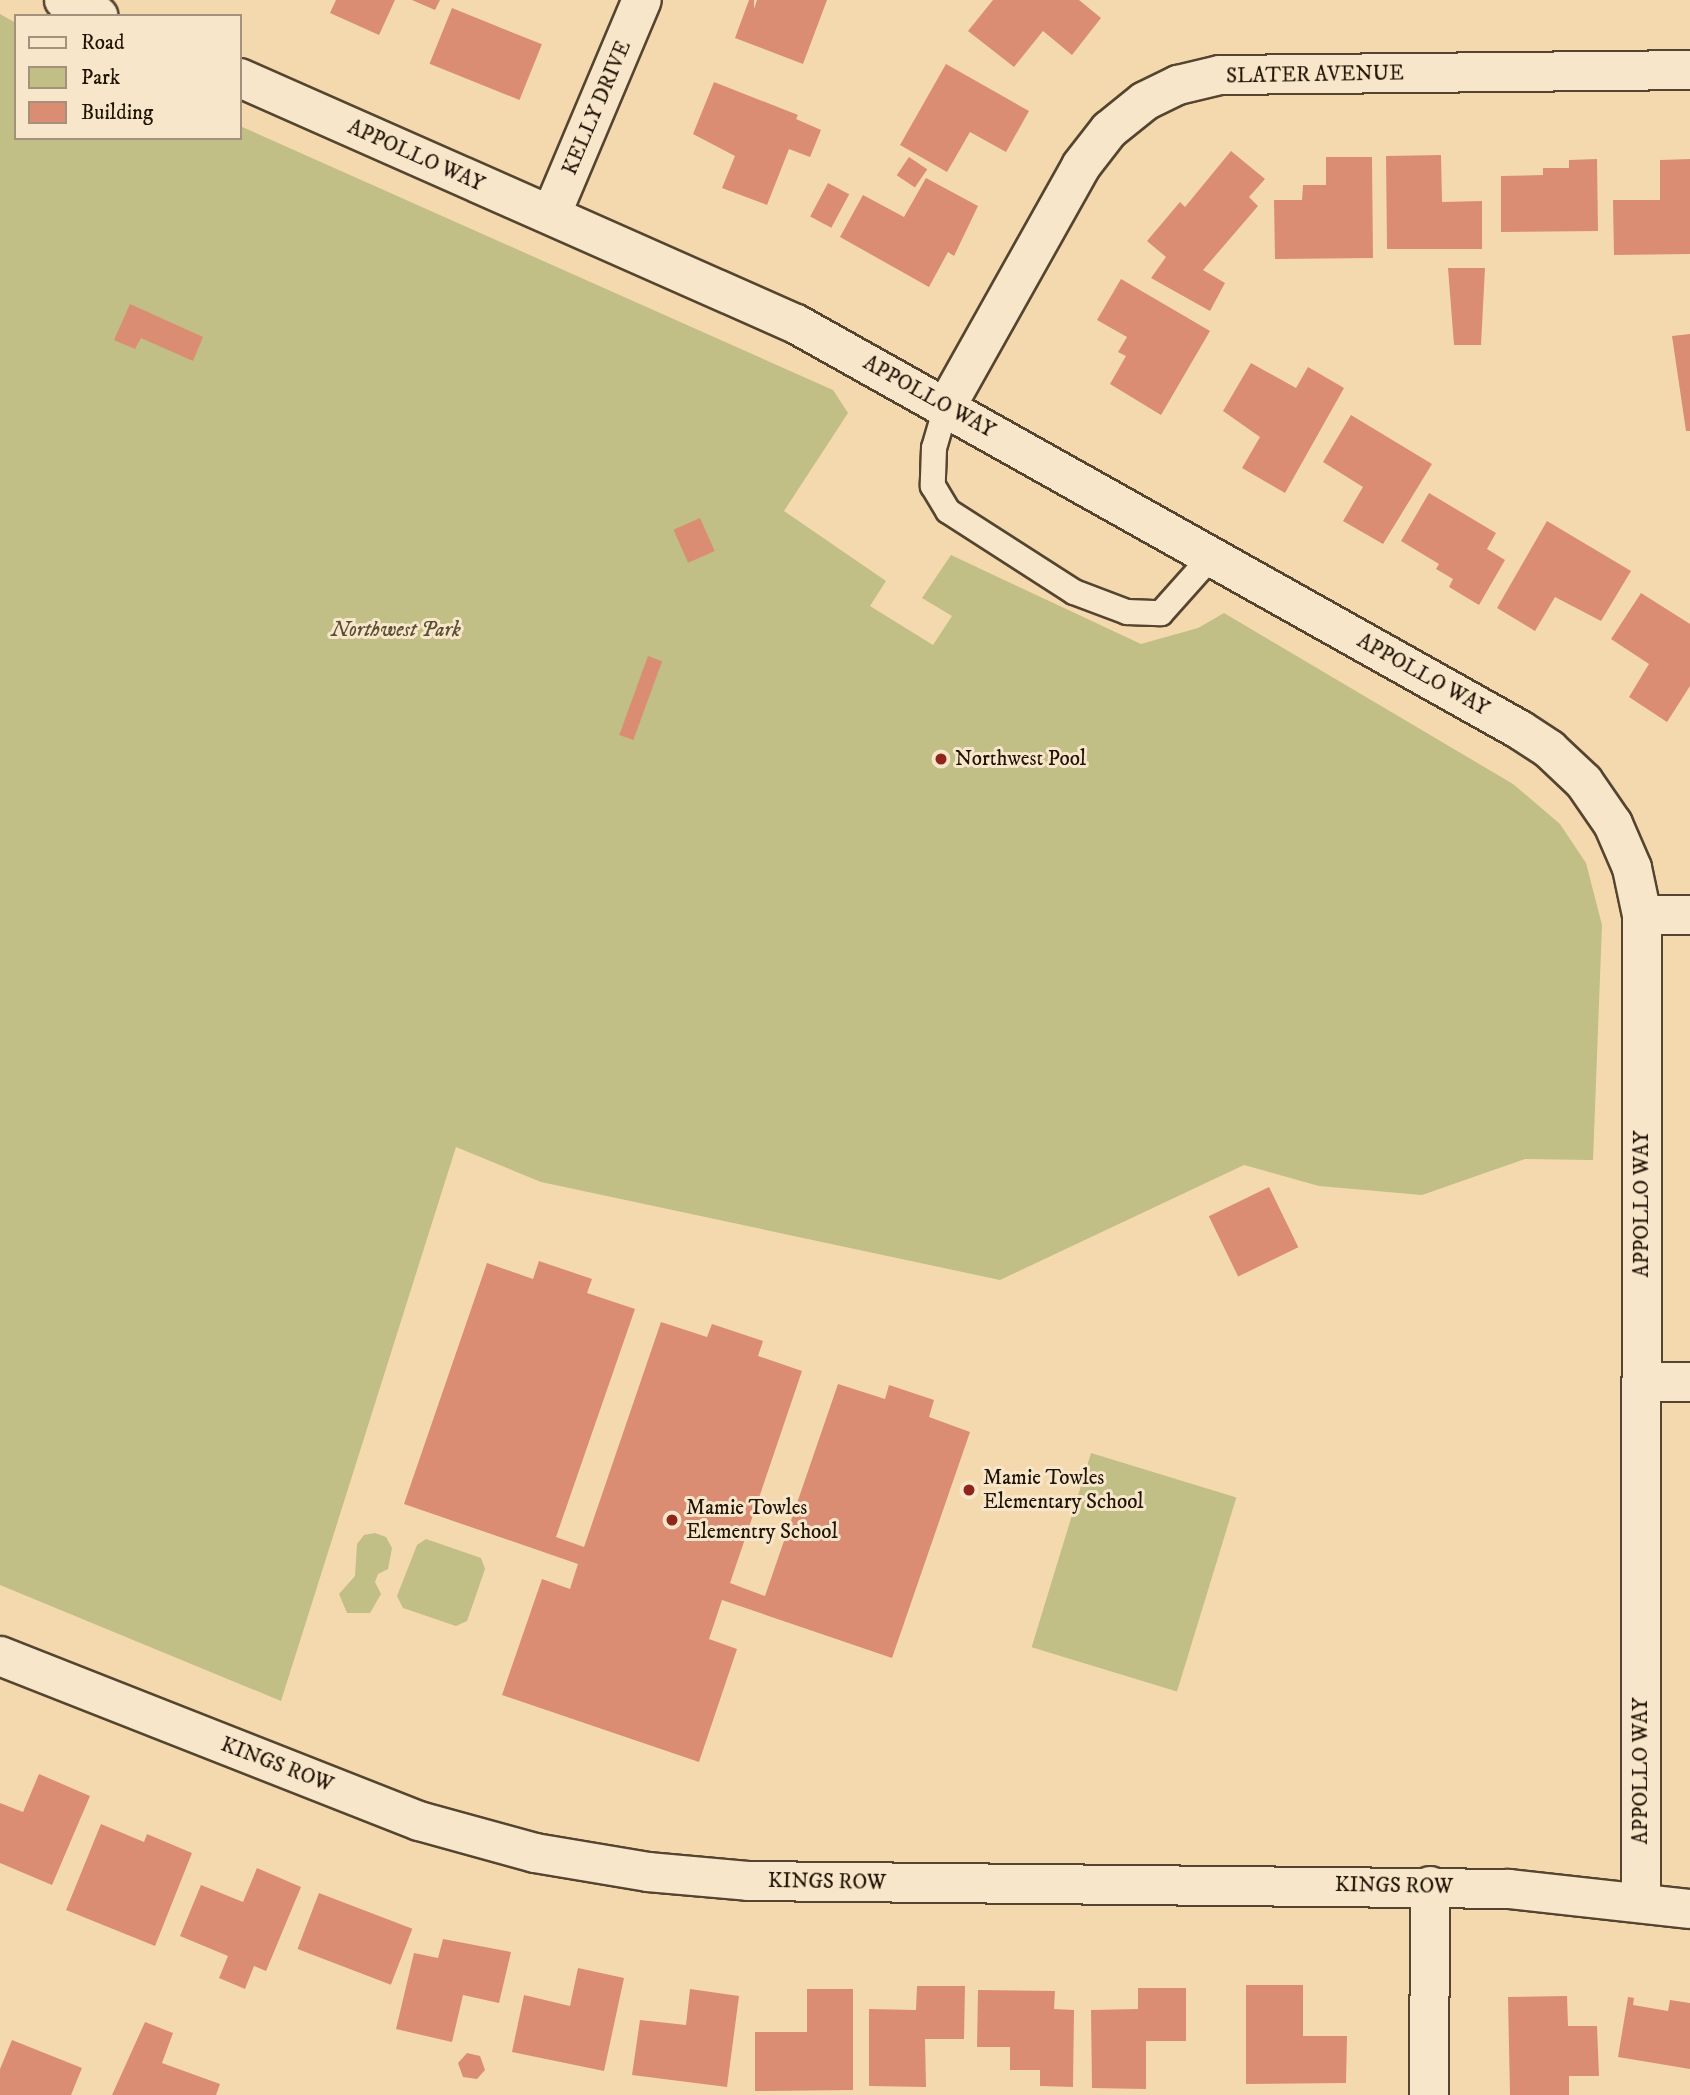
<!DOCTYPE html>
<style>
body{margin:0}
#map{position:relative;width:1690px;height:2095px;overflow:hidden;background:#f5d9ae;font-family:"IM FELL DW Pica",serif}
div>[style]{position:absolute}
.green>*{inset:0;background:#c1be86;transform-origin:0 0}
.building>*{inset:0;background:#da8d73;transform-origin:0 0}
.roads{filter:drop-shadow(2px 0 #554530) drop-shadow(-2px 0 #554530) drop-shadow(0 2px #554530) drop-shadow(0 -2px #554530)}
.service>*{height:24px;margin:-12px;padding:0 12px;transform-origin:12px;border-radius:12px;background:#f8e6ca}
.minor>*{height:38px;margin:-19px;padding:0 19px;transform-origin:19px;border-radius:19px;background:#f8e6ca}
.secondary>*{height:38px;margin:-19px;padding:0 19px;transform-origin:19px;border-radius:19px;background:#f8e6ca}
.dots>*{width:19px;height:19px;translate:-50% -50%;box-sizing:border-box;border:4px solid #f8e6ca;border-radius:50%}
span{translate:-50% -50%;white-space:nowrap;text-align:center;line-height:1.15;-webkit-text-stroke:6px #f8e6ca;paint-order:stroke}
.street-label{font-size:21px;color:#201406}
.park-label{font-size:21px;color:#585033;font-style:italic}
.poi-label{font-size:21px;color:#201406}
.left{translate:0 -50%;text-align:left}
.legend{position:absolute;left:14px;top:14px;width:228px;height:126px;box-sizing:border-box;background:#f8e6ca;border:2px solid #a2927c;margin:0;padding:9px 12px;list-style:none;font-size:21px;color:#201406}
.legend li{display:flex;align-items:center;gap:14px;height:35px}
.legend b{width:35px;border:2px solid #a2927c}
</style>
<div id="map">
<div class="green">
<i style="clip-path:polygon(0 14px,16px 23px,16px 138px,240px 138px,240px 126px,833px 390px,848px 413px,784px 511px,886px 581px,870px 606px,933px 645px,952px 616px,922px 598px,951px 555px,1141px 644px,1198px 628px,1224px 613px,1513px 784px,1560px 824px,1586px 863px,1602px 925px,1593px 1160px,1525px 1159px,1422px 1195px,1319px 1186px,1244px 1165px,1000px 1280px,541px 1182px,456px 1147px,281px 1701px,0 1585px)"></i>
<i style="left:1091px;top:1453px;width:152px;height:203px;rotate:17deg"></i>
<i style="clip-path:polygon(375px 1533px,386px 1537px,392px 1548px,388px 1569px,378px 1574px,375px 1582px,381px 1594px,370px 1613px,347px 1613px,339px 1594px,355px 1576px,357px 1544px,364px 1535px)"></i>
<i style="clip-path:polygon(426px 1539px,481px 1558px,485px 1569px,467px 1621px,456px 1626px,403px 1608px,397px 1596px,417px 1545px)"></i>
</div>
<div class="building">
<i style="clip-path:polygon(336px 0,395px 0,379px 35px,330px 13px)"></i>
<i style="clip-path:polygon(412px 0,440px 0,435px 10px)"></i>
<i style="clip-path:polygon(749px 0,754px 0,754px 9px,757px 0,827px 0,803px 64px,735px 38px)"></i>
<i style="clip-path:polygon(993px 0,1079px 0,1101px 18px,1072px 55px,1043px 31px,1014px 67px,968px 31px)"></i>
<i style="left:452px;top:8px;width:97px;height:60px;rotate:22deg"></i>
<i style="clip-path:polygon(946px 64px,1029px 111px,1006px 152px,970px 132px,947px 172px,900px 145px)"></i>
<i style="clip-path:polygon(714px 82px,798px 115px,796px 119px,821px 130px,810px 157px,789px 149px,767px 205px,722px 188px,735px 156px,693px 134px)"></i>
<i style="clip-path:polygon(1231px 151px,1265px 179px,1249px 197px,1258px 206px,1203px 270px,1225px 283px,1210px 311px,1151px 278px,1166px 257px,1147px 241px,1180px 202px,1185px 207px)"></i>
<i style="clip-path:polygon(1441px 155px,1442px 202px,1482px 201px,1482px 249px,1387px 249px,1386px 156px)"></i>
<i style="left:909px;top:157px;width:22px;height:22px;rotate:34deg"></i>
<i style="clip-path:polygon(1326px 157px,1372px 157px,1373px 258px,1275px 259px,1274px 200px,1302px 200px,1303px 185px,1326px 185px)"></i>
<i style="clip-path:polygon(1597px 159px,1598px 231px,1501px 232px,1501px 176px,1543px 175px,1543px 168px,1569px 168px,1569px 160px)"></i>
<i style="clip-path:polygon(1690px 159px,1690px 254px,1614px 255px,1613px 200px,1660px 200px,1660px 160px)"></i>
<i style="clip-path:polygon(926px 178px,978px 206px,954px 256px,948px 252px,929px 287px,840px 237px,863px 195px,904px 217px)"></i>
<i style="left:828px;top:183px;width:24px;height:38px;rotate:28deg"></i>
<i style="clip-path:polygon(1448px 268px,1485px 268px,1481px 345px,1454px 345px)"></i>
<i style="clip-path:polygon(1121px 279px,1210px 331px,1161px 415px,1110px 384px,1126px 356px,1118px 352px,1127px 337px,1097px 320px)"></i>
<i style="clip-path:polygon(130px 304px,203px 337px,193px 361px,141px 338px,135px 349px,114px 340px)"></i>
<i style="clip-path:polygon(1690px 334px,1690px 431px,1686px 431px,1672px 336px)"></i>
<i style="clip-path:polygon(1251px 363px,1296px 388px,1308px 367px,1344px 388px,1285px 493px,1242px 468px,1260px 437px,1223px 411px)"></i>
<i style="clip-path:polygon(1351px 415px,1432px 464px,1383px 544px,1343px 521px,1363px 487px,1323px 462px)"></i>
<i style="clip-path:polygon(1429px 493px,1496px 533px,1487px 549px,1505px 560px,1479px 605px,1449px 587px,1453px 579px,1436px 569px,1439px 564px,1401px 541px)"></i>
<i style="left:700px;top:518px;width:36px;height:29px;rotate:66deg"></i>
<i style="clip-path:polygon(1547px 521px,1631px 571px,1601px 621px,1555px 597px,1535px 631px,1497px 608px)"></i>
<i style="clip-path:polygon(1641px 593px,1690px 624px,1690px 686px,1667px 722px,1629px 697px,1649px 664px,1611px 639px)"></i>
<i style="left:648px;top:656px;width:15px;height:84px;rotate:20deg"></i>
<i style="left:1269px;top:1187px;width:67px;height:67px;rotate:64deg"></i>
<i style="clip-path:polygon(539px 1261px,592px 1279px,587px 1293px,635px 1309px,556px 1537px,584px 1547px,661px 1322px,707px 1337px,712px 1324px,763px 1341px,758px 1356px,802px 1371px,730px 1583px,765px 1596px,838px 1384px,885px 1399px,889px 1385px,934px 1400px,929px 1417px,970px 1432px,892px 1658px,722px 1600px,709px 1639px,737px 1649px,699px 1762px,502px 1695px,542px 1579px,570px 1589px,578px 1564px,404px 1504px,487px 1263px,533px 1279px)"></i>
<i style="clip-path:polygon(39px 1774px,90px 1796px,52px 1885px,0 1863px,0 1803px,23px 1812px)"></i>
<i style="clip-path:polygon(101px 1824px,144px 1842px,147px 1834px,192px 1853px,155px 1946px,66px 1910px)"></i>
<i style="clip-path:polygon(257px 1868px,301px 1887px,266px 1971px,254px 1966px,245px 1989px,219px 1978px,228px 1956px,180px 1936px,201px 1885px,243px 1902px)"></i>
<i style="left:319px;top:1893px;width:100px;height:60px;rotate:21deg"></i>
<i style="clip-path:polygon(443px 1939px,511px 1952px,499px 2003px,463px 1995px,452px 2042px,396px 2029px,414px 1953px,438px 1958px)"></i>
<i style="clip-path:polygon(578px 1968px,624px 1978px,604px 2071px,512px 2052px,524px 1995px,570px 2006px)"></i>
<i style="clip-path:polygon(1246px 1985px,1303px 1985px,1303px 2036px,1347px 2036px,1346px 2083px,1246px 2084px)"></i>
<i style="clip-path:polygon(917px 1986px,965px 1986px,964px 2039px,925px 2039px,926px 2087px,869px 2086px,869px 2009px,916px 2010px)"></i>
<i style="clip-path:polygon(1138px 1988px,1186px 1988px,1186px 2041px,1146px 2041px,1146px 2089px,1092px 2088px,1091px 2010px,1138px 2009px)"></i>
<i style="clip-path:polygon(690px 1989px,739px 1996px,727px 2087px,632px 2075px,640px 2020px,686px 2025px)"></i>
<i style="clip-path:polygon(807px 1989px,853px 1989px,853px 2090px,755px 2091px,755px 2032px,807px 2032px)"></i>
<i style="clip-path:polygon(978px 1990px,1055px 1991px,1054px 2009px,1074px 2010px,1073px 2087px,1040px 2086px,1040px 2070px,1010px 2070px,1010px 2047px,977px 2047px)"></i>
<i style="clip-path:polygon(1567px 1996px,1568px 2026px,1597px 2026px,1599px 2076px,1569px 2076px,1569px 2095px,1510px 2095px,1508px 1997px)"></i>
<i style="clip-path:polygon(1628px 1997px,1634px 1998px,1633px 2005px,1668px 2011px,1670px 2000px,1690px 2003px,1690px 2069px,1618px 2057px)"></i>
<i style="clip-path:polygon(145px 2022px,173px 2033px,162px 2063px,220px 2084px,216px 2095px,112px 2095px)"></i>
<i style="clip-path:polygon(12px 2040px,82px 2068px,71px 2095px,0 2095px,0 2069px)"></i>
<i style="clip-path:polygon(467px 2053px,480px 2056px,485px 2070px,477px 2079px,463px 2077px,458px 2063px)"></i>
</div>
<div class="roads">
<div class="service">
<i style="left:946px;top:407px;width:43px;rotate:106.3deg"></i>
<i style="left:934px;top:448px;width:38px;rotate:92deg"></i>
<i style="left:933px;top:486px;width:29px;rotate:59deg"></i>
<i style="left:948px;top:511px;width:150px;rotate:32.7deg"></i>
<i style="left:1074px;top:592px;width:57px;rotate:20.7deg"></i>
<i style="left:1127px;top:612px;width:34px;rotate:2deg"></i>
<i style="left:1161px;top:613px;width:76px;rotate:-48.2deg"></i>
</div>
<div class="minor">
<i style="left:64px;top:0;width:38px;rotate:25deg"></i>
<i style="left:240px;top:78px;width:608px;rotate:23.87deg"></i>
<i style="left:796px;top:324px;width:830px;rotate:29.28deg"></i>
<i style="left:1520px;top:730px;width:35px;rotate:33deg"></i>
<i style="left:1549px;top:749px;width:48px;rotate:43.3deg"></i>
<i style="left:1584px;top:782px;width:51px;rotate:55.4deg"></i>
<i style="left:1613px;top:824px;width:48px;rotate:66.6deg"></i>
<i style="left:1632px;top:868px;width:48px;rotate:78deg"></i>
<i style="left:1642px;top:915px;width:985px;rotate:90.06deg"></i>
<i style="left:551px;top:215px;width:233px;rotate:-67.1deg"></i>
<i style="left:946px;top:407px;width:276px;rotate:-60.7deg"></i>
<i style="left:1081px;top:166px;width:46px;rotate:-52.1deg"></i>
<i style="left:1109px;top:130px;width:46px;rotate:-38.9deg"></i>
<i style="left:1145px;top:101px;width:37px;rotate:-26deg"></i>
<i style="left:1178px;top:85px;width:43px;rotate:-13.4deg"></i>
<i style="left:1220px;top:75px;width:470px;rotate:-0.6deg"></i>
<i style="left:1642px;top:915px;width:48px"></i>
<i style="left:1642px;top:1382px;width:48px"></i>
<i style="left:1429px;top:2095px;width:209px;rotate:-89.7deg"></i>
</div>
<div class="secondary">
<i style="left:0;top:1656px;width:450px;rotate:21.5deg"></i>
<i style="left:419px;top:1821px;width:120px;rotate:15.4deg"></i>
<i style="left:535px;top:1853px;width:115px;rotate:9.5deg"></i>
<i style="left:648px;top:1872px;width:100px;rotate:5.1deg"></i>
<i style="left:748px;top:1881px;width:761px;rotate:0.6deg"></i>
<i style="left:1509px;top:1889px;width:182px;rotate:6.3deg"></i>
</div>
</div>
<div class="dots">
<i style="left:941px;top:759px;background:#8f2418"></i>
<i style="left:969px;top:1490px;background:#8f2418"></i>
<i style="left:672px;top:1520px;background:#8f2418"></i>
</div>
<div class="street-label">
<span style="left:1315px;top:75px;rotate:-1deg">SLATER AVENUE</span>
<span style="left:597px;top:108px;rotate:-67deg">KELLY DRIVE</span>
<span style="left:416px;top:156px;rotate:24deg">APPOLLO WAY</span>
<span style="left:929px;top:397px;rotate:29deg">APPOLLO WAY</span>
<span style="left:1423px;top:675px;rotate:29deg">APPOLLO WAY</span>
<span style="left:1642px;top:1204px;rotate:-90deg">APPOLLO WAY</span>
<span style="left:277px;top:1765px;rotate:21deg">KINGS ROW</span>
<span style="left:1641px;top:1771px;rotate:-90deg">APPOLLO WAY</span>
<span style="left:827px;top:1882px;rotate:1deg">KINGS ROW</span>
<span style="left:1394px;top:1886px;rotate:1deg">KINGS ROW</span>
</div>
<div class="park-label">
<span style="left:396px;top:630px">Northwest Park</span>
</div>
<div class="poi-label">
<span class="left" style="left:955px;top:759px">Northwest Pool</span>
<span class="left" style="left:983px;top:1490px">Mamie Towles<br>Elementary School</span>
<span class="left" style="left:686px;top:1520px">Mamie Towles<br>Elementry School</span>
</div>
<ul class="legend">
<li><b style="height:9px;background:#f8e6ca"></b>Road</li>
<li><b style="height:19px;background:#c1be86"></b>Park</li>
<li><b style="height:19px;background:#da8d73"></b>Building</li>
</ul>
</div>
